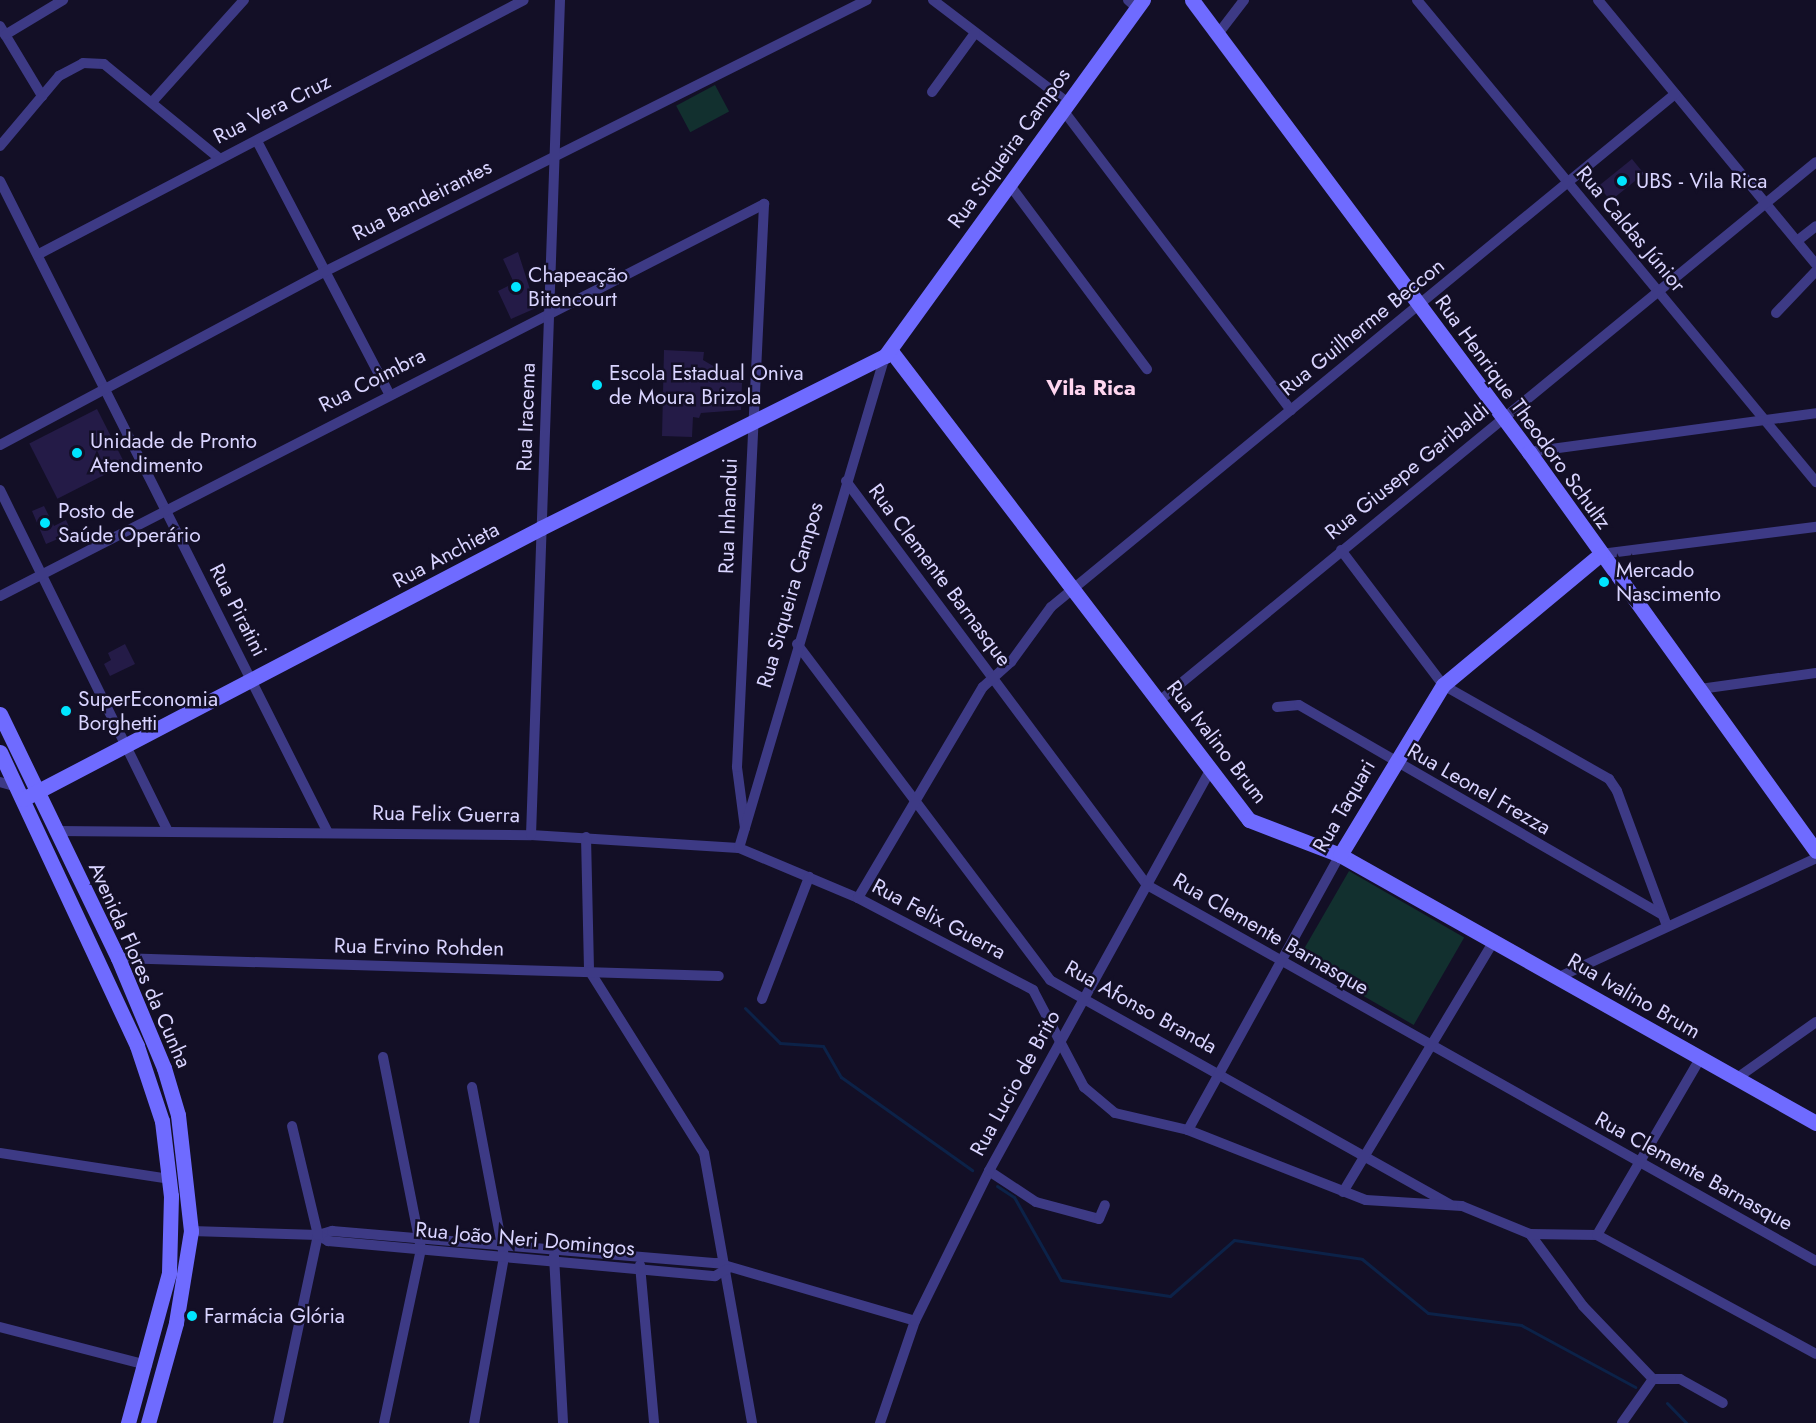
<!DOCTYPE html>
<meta charset="utf-8">
<style>
body{margin:0}
#map{position:relative;width:1816px;height:1423px;overflow:hidden;background:#130f26;font-family:Jost,sans-serif}
div>[style]{position:absolute}
.green>*{inset:0;background:#12302f;transform-origin:0 0}
.stream>*{height:3px;margin:-1.5px;padding:0 1.5px;transform-origin:1.5px;border-radius:1.5px;background:#0c2248}
.building>*{inset:0;background:#241b47;transform-origin:0 0}
.street>*{height:10px;margin:-5px;padding:0 5px;transform-origin:5px;border-radius:5px;background:#3d3a85}
.secondary>*{height:15px;margin:-7.5px;padding:0 7.5px;transform-origin:7.5px;border-radius:7.5px;background:#6f6bff}
.dots>*{width:16px;height:16px;translate:-50% -50%;box-sizing:border-box;border:3px solid #130f26;border-radius:50%}
span{translate:-50% -50%;white-space:nowrap;text-align:center;line-height:1.15;-webkit-text-stroke:5px #130f26;paint-order:stroke}
.street-label{font-size:21px;color:#d9d4ff}
.poi-label{font-size:21px;color:#d9d4ff}
.left{translate:0 -50%;text-align:left}
.neighbourhood-label{font-size:22px;color:#ffd6f0;font-weight:700}
</style>
<div id="map">
<div class="green">
<i style="left:715px;top:85px;width:30px;height:44px;rotate:62deg"></i>
<i style="left:1349px;top:871px;width:133px;height:101px;rotate:30deg"></i>
</div>
<div class="stream">
<i style="left:745px;top:1008px;width:49px;rotate:45deg"></i>
<i style="left:780px;top:1043px;width:43px;rotate:4deg"></i>
<i style="left:823px;top:1046px;width:36px;rotate:60deg"></i>
<i style="left:841px;top:1077px;width:161px;rotate:35.4deg"></i>
<i style="left:997px;top:1186px;width:20px;rotate:33deg"></i>
<i style="left:1014px;top:1197px;width:95px;rotate:60.5deg"></i>
<i style="left:1061px;top:1280px;width:110px;rotate:8.4deg"></i>
<i style="left:1170px;top:1296px;width:85px;rotate:-41.2deg"></i>
<i style="left:1234px;top:1240px;width:129px;rotate:8.4deg"></i>
<i style="left:1362px;top:1259px;width:85px;rotate:39.3deg"></i>
<i style="left:1428px;top:1313px;width:94px;rotate:7.4deg"></i>
<i style="left:1521px;top:1325px;width:130px;rotate:28.5deg"></i>
<i style="left:1667px;top:1403px;width:28px;rotate:46deg"></i>
</div>
<div class="building">
<i style="left:1632px;top:159px;width:19px;height:43px;rotate:51deg"></i>
<i style="clip-path:polygon(518px 252px,536px 308px,511px 319px,498px 291px,514px 283px,503px 259px)"></i>
<i style="clip-path:polygon(664px 350px,704px 352px,703px 360px,742px 383px,741px 410px,701px 413px,699px 418px,693px 417px,692px 437px,662px 436px)"></i>
<i style="left:97px;top:409px;width:62px;height:76px;rotate:63deg"></i>
<i style="clip-path:polygon(44px 506px,54px 526px,66px 520px,72px 533px,46px 544px,32px 511px)"></i>
<i style="clip-path:polygon(125px 644px,135px 664px,110px 676px,104px 664px,111px 660px,108px 653px)"></i>
</div>
<div class="street">
<i style="left:933px;top:0;width:170px;rotate:37.3deg"></i>
<i style="left:1128px;top:0;width:12px;rotate:42deg"></i>
<i style="left:1417px;top:0;width:626px;rotate:50.38deg"></i>
<i style="left:1598px;top:0;width:342px;rotate:50.5deg"></i>
<i style="left:0;top:26px;width:82px;rotate:59deg"></i>
<i style="left:1218px;top:34px;width:43px;rotate:-52.6deg"></i>
<i style="left:5px;top:35px;width:68px;rotate:-31.1deg"></i>
<i style="left:932px;top:92px;width:73px;rotate:-53.9deg"></i>
<i style="left:153px;top:101px;width:136px;rotate:-48deg"></i>
<i style="left:1063px;top:110px;width:377px;rotate:52.8deg"></i>
<i style="left:257px;top:141px;width:284px;rotate:62.4deg"></i>
<i style="left:0;top:146px;width:92px;rotate:-49.9deg"></i>
<i style="left:59px;top:76px;width:27px;rotate:-28deg"></i>
<i style="left:83px;top:63px;width:21px;rotate:3deg"></i>
<i style="left:104px;top:64px;width:149px;rotate:39.3deg"></i>
<i style="left:0;top:181px;width:728px;rotate:63.29deg"></i>
<i style="left:1009px;top:184px;width:231px;rotate:53.3deg"></i>
<i style="left:1797px;top:241px;width:24px;rotate:-38deg"></i>
<i style="left:39px;top:254px;width:547px;rotate:-27.64deg"></i>
<i style="left:1776px;top:313px;width:58px;rotate:-46.4deg"></i>
<i style="left:0;top:445px;width:367px;rotate:-28.1deg"></i>
<i style="left:324px;top:272px;width:607px;rotate:-26.61deg"></i>
<i style="left:1529px;top:452px;width:290px;rotate:-7.7deg"></i>
<i style="left:846px;top:481px;width:504px;rotate:53.31deg"></i>
<i style="left:1147px;top:885px;width:767px;rotate:29.34deg"></i>
<i style="left:0;top:490px;width:380px;rotate:63.8deg"></i>
<i style="left:1341px;top:550px;width:169px;rotate:52.9deg"></i>
<i style="left:1443px;top:685px;width:191px;rotate:29.5deg"></i>
<i style="left:1609px;top:779px;width:14px;rotate:56deg"></i>
<i style="left:1617px;top:791px;width:144px;rotate:69.7deg"></i>
<i style="left:1601px;top:554px;width:217px;rotate:-7.2deg"></i>
<i style="left:0;top:596px;width:859px;rotate:-27.16deg"></i>
<i style="left:797px;top:644px;width:421px;rotate:53deg"></i>
<i style="left:1050px;top:980px;width:458px;rotate:29.3deg"></i>
<i style="left:1700px;top:689px;width:117px;rotate:-7.9deg"></i>
<i style="left:1158px;top:702px;width:851px;rotate:-39.37deg"></i>
<i style="left:1277px;top:707px;width:22px;rotate:-5deg"></i>
<i style="left:1299px;top:705px;width:418px;rotate:30deg"></i>
<i style="left:0;top:782px;width:18px;rotate:16deg"></i>
<i style="left:745px;top:828px;width:62px;rotate:-97.5deg"></i>
<i style="left:737px;top:767px;width:564px;rotate:-87.25deg"></i>
<i style="left:56px;top:831px;width:475px;rotate:0.5deg"></i>
<i style="left:531px;top:835px;width:208px;rotate:3.6deg"></i>
<i style="left:739px;top:848px;width:129px;rotate:22.8deg"></i>
<i style="left:858px;top:898px;width:198px;rotate:27.7deg"></i>
<i style="left:1033px;top:990px;width:110px;rotate:62.3deg"></i>
<i style="left:1084px;top:1087px;width:40px;rotate:40deg"></i>
<i style="left:1115px;top:1113px;width:75px;rotate:13.1deg"></i>
<i style="left:1188px;top:1130px;width:191px;rotate:21.5deg"></i>
<i style="left:1366px;top:1200px;width:96px;rotate:3.6deg"></i>
<i style="left:1462px;top:1206px;width:74px;rotate:22.4deg"></i>
<i style="left:1530px;top:1234px;width:89px;rotate:53.6deg"></i>
<i style="left:1583px;top:1306px;width:101px;rotate:46.2deg"></i>
<i style="left:531px;top:835px;width:836px;rotate:-88.01deg"></i>
<i style="left:586px;top:837px;width:133px;rotate:88.7deg"></i>
<i style="left:589px;top:970px;width:216px;rotate:57.9deg"></i>
<i style="left:704px;top:1153px;width:274px;rotate:79.9deg"></i>
<i style="left:739px;top:848px;width:513px;rotate:-73.47deg"></i>
<i style="left:858px;top:898px;width:245px;rotate:-59.4deg"></i>
<i style="left:983px;top:687px;width:38px;rotate:-42deg"></i>
<i style="left:1011px;top:662px;width:68px;rotate:-54deg"></i>
<i style="left:1051px;top:607px;width:808px;rotate:-39.42deg"></i>
<i style="left:118px;top:958px;width:601px;rotate:1.72deg"></i>
<i style="left:1559px;top:977px;width:283px;rotate:-24.8deg"></i>
<i style="left:762px;top:999px;width:131px;rotate:-68.9deg"></i>
<i style="left:383px;top:1057px;width:196px;rotate:78.8deg"></i>
<i style="left:421px;top:1249px;width:178px;rotate:102deg"></i>
<i style="left:1737px;top:1078px;width:97px;rotate:-35.3deg"></i>
<i style="left:472px;top:1087px;width:173px;rotate:79.3deg"></i>
<i style="left:504px;top:1257px;width:169px;rotate:100.2deg"></i>
<i style="left:1188px;top:1130px;width:314px;rotate:-61.1deg"></i>
<i style="left:0;top:1153px;width:171px;rotate:8.7deg"></i>
<i style="left:989px;top:1171px;width:56px;rotate:33.4deg"></i>
<i style="left:1036px;top:1202px;width:65px;rotate:15.1deg"></i>
<i style="left:1099px;top:1219px;width:15px;rotate:-67deg"></i>
<i style="left:1343px;top:1192px;width:292px;rotate:-59deg"></i>
<i style="left:191px;top:1231px;width:127px;rotate:1.8deg"></i>
<i style="left:318px;top:1235px;width:15px;rotate:-16deg"></i>
<i style="left:332px;top:1231px;width:386px;rotate:4.8deg"></i>
<i style="left:717px;top:1263px;width:206px;rotate:16.3deg"></i>
<i style="left:1530px;top:1234px;width:67px;rotate:0.9deg"></i>
<i style="left:1597px;top:1235px;width:249px;rotate:28.5deg"></i>
<i style="left:318px;top:1235px;width:12px;rotate:31deg"></i>
<i style="left:328px;top:1241px;width:389px;rotate:5.2deg"></i>
<i style="left:715px;top:1276px;width:14px;rotate:-30deg"></i>
<i style="left:1597px;top:1235px;width:204px;rotate:-59.7deg"></i>
<i style="left:554px;top:1256px;width:167px;rotate:86.9deg"></i>
<i style="left:640px;top:1265px;width:159px;rotate:84.9deg"></i>
<i style="left:0;top:1327px;width:152px;rotate:14.5deg"></i>
<i style="left:1653px;top:1379px;width:27px"></i>
<i style="left:1680px;top:1379px;width:49px;rotate:29.2deg"></i>
<i style="left:278px;top:1423px;width:192px;rotate:-78deg"></i>
<i style="left:318px;top:1235px;width:112px;rotate:-103.4deg"></i>
<i style="left:880px;top:1423px;width:108px;rotate:-71.1deg"></i>
<i style="left:915px;top:1321px;width:167px;rotate:-63.7deg"></i>
<i style="left:989px;top:1171px;width:456px;rotate:-61.1deg"></i>
<i style="left:1622px;top:1423px;width:54px;rotate:-54.8deg"></i>
</div>
<div class="secondary">
<i style="left:1192px;top:0;width:564px;rotate:53.29deg"></i>
<i style="left:1529px;top:452px;width:491px;rotate:54.3deg"></i>
<i style="left:891px;top:351px;width:590px;rotate:52.64deg"></i>
<i style="left:1249px;top:820px;width:97px;rotate:21deg"></i>
<i style="left:1340px;top:855px;width:546px;rotate:29.38deg"></i>
<i style="left:0;top:714px;width:271px;rotate:64.2deg"></i>
<i style="left:118px;top:958px;width:119px;rotate:67.3deg"></i>
<i style="left:164px;top:1068px;width:49px;rotate:73.4deg"></i>
<i style="left:178px;top:1115px;width:117px;rotate:83.6deg"></i>
<i style="left:191px;top:1231px;width:93px;rotate:99.3deg"></i>
<i style="left:176px;top:1323px;width:104px;rotate:105.6deg"></i>
<i style="left:0;top:752px;width:324px;rotate:65deg"></i>
<i style="left:137px;top:1046px;width:79px;rotate:71.6deg"></i>
<i style="left:162px;top:1121px;width:76px;rotate:83.2deg"></i>
<i style="left:171px;top:1196px;width:77px;rotate:91.5deg"></i>
<i style="left:169px;top:1273px;width:156px;rotate:105.3deg"></i>
<i style="left:23px;top:799px;width:585px;rotate:-27.62deg"></i>
<i style="left:541px;top:528px;width:385px;rotate:-26.6deg"></i>
<i style="left:885px;top:356px;width:440px;rotate:-54.1deg"></i>
<i style="left:1340px;top:855px;width:199px;rotate:-58.8deg"></i>
<i style="left:1443px;top:685px;width:205px;rotate:-39.7deg"></i>
</div>
<div class="dots">
<i style="left:1622px;top:181px;background:#00e5ff"></i>
<i style="left:516px;top:287px;background:#00e5ff"></i>
<i style="left:597px;top:385px;background:#00e5ff"></i>
<i style="left:77px;top:453px;background:#00e5ff"></i>
<i style="left:45px;top:523px;background:#00e5ff"></i>
<i style="left:1604px;top:582px;background:#00e5ff"></i>
<i style="left:66px;top:711px;background:#00e5ff"></i>
<i style="left:192px;top:1316px;background:#00e5ff"></i>
</div>
<div class="street-label">
<span style="left:272px;top:109px;rotate:-27deg">Rua Vera Cruz</span>
<span style="left:1009px;top:148px;rotate:-54deg">Rua Siqueira Campos</span>
<span style="left:422px;top:200px;rotate:-27deg">Rua Bandeirantes</span>
<span style="left:1631px;top:229px;rotate:50deg">Rua Caldas Júnior</span>
<span style="left:1362px;top:327px;rotate:-39deg">Rua Guilherme Beccon</span>
<span style="left:372px;top:380px;rotate:-27deg">Rua Coimbra</span>
<span style="left:1523px;top:412px;rotate:54deg">Rua Henrique Theodoro Schultz</span>
<span style="left:526px;top:417px;rotate:-88deg">Rua Iracema</span>
<span style="left:1407px;top:471px;rotate:-39deg">Rua Giusepe Garibaldi</span>
<span style="left:728px;top:516px;rotate:-88deg">Rua Inhandui</span>
<span style="left:446px;top:555px;rotate:-28deg">Rua Anchieta</span>
<span style="left:940px;top:575px;rotate:53deg">Rua Clemente Barnasque</span>
<span style="left:790px;top:595px;rotate:-74deg">Rua Siqueira Campos</span>
<span style="left:238px;top:610px;rotate:63deg">Rua Piratini</span>
<span style="left:1217px;top:742px;rotate:52deg">Rua Ivalino Brum</span>
<span style="left:1479px;top:789px;rotate:30deg">Rua Leonel Frezza</span>
<span style="left:1344px;top:806px;rotate:-60deg">Rua Taquari</span>
<span style="left:446px;top:814px;rotate:1deg">Rua Felix Guerra</span>
<span style="left:939px;top:919px;rotate:28deg">Rua Felix Guerra</span>
<span style="left:1271px;top:934px;rotate:30deg">Rua Clemente Barnasque</span>
<span style="left:419px;top:947px;rotate:1deg">Rua Ervino Rohden</span>
<span style="left:140px;top:965px;rotate:66deg">Avenida Flores da Cunha</span>
<span style="left:1634px;top:996px;rotate:30deg">Rua Ivalino Brum</span>
<span style="left:1141px;top:1007px;rotate:29deg">Rua Afonso Branda</span>
<span style="left:1015px;top:1083px;rotate:-61deg">Rua Lucio de Brito</span>
<span style="left:1694px;top:1171px;rotate:29deg">Rua Clemente Barnasque</span>
<span style="left:525px;top:1239px;rotate:5deg">Rua João Neri Domingos</span>
</div>
<div class="poi-label">
<span class="left" style="left:1636px;top:181px">UBS - Vila Rica</span>
<span class="left" style="left:528px;top:287px">Chapeação<br>Bitencourt</span>
<span class="left" style="left:609px;top:385px">Escola Estadual Oniva<br>de Moura Brizola</span>
<span class="left" style="left:90px;top:453px">Unidade de Pronto<br>Atendimento</span>
<span class="left" style="left:58px;top:523px">Posto de<br>Saúde Operário</span>
<span class="left" style="left:1616px;top:582px">Mercado<br>Nascimento</span>
<span class="left" style="left:78px;top:711px">SuperEconomia<br>Borghetti</span>
<span class="left" style="left:204px;top:1316px">Farmácia Glória</span>
</div>
<div class="neighbourhood-label">
<span style="left:1091px;top:388px">Vila Rica</span>
</div>
</div>
